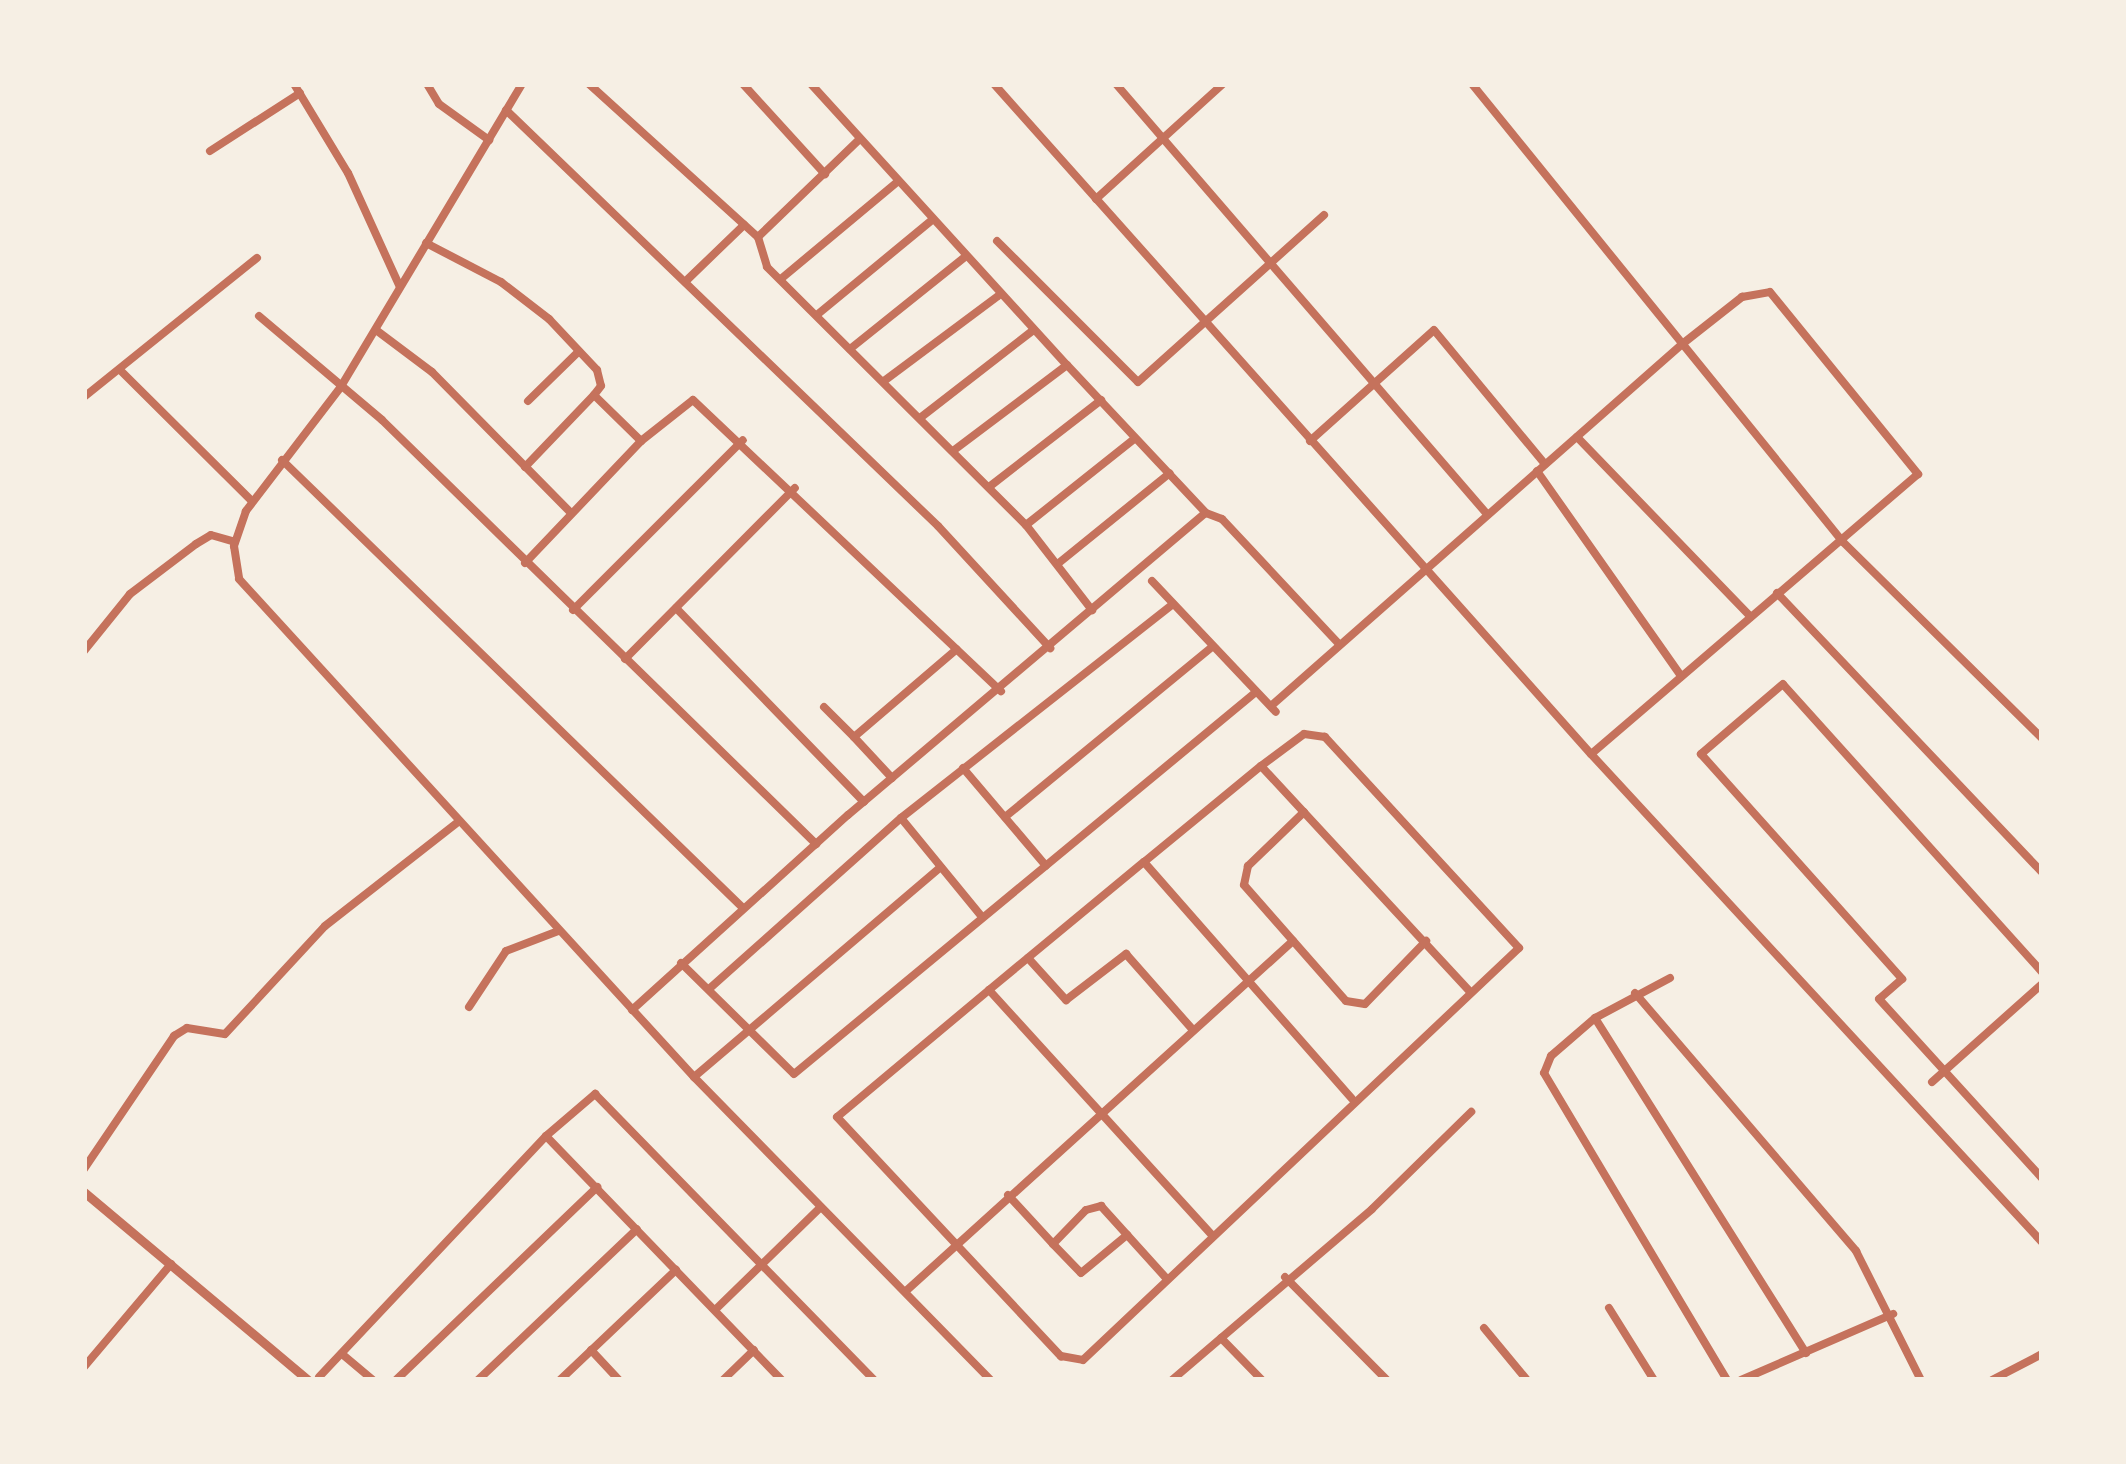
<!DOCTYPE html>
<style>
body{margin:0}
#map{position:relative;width:2126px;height:1464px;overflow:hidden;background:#f6efe4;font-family:Arial,sans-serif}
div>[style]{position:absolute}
.minor>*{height:8px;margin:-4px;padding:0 4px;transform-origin:4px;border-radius:4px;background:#c5725c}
.tertiary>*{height:9px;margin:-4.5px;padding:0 4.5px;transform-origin:4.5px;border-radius:4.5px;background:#c5725c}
span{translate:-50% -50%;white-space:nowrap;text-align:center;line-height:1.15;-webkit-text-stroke:12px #f6efe4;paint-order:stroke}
.frame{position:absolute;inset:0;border:87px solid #f6efe4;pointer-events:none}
</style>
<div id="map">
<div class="minor">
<i style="left:294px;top:84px;width:104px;rotate:58.8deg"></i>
<i style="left:348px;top:173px;width:125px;rotate:65.5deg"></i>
<i style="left:427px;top:84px;width:23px;rotate:59deg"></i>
<i style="left:439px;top:104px;width:62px;rotate:35.8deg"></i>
<i style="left:522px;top:84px;width:354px;rotate:120.9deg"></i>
<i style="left:340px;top:388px;width:155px;rotate:127.4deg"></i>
<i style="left:246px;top:511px;width:37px;rotate:109deg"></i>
<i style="left:234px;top:546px;width:33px;rotate:81deg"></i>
<i style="left:239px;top:579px;width:675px;rotate:47.58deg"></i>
<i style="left:694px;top:1077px;width:424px;rotate:45.6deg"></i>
<i style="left:589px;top:84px;width:228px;rotate:42.2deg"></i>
<i style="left:758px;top:237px;width:31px;rotate:73deg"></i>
<i style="left:767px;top:267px;width:366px;rotate:44.9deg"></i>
<i style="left:1026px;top:525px;width:108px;rotate:52.2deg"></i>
<i style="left:743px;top:84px;width:122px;rotate:47.7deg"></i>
<i style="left:811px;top:84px;width:380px;rotate:47.7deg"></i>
<i style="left:994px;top:84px;width:897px;rotate:48.3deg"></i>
<i style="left:1591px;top:754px;width:664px;rotate:47.26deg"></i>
<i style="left:1116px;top:84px;width:567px;rotate:49.22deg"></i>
<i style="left:1472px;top:84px;width:589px;rotate:50.99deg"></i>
<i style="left:1843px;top:542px;width:279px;rotate:44.6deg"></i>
<i style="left:506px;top:110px;width:600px;rotate:43.92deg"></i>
<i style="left:938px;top:526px;width:166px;rotate:47.4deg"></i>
<i style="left:210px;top:151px;width:107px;rotate:-32.8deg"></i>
<i style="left:1096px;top:199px;width:171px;rotate:-42.2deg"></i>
<i style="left:758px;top:237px;width:141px;rotate:-43.9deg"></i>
<i style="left:997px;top:241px;width:199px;rotate:45deg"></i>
<i style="left:1138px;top:382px;width:250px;rotate:-41.9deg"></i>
<i style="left:426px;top:243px;width:85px;rotate:27.5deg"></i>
<i style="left:501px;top:282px;width:61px;rotate:37.6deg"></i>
<i style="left:549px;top:319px;width:70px;rotate:46.7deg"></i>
<i style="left:597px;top:370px;width:16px;rotate:76deg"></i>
<i style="left:601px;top:386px;width:11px;rotate:128deg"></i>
<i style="left:782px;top:278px;width:148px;rotate:-39.8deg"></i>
<i style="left:688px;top:279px;width:78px;rotate:-44deg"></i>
<i style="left:818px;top:314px;width:146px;rotate:-39.5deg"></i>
<i style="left:259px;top:316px;width:161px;rotate:40.2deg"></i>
<i style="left:382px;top:420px;width:607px;rotate:44.33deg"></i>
<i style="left:376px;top:330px;width:70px;rotate:36.9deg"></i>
<i style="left:432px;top:372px;width:198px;rotate:45.4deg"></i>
<i style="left:850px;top:349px;width:147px;rotate:-38.7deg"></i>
<i style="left:120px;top:370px;width:186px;rotate:44.8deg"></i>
<i style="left:884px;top:381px;width:142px;rotate:-36.7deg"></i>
<i style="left:84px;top:397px;width:222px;rotate:-38.8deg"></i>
<i style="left:528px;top:401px;width:71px;rotate:-44.4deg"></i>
<i style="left:920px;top:418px;width:142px;rotate:-37.8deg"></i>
<i style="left:1577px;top:437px;width:250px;rotate:46deg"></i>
<i style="left:1310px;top:441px;width:166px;rotate:-41.8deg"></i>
<i style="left:1434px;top:330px;width:174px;rotate:50.4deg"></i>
<i style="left:282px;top:460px;width:643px;rotate:44.18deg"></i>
<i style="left:525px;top:467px;width:100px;rotate:-46.2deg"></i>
<i style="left:594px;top:395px;width:66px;rotate:44.4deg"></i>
<i style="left:1537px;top:471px;width:251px;rotate:54.9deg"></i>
<i style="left:989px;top:487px;width:142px;rotate:-37.8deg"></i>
<i style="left:1206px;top:513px;width:17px;rotate:21deg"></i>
<i style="left:1222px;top:519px;width:170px;rotate:46.9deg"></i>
<i style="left:1026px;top:525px;width:138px;rotate:-38.5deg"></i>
<i style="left:1060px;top:562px;width:141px;rotate:-39deg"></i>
<i style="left:525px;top:563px;width:168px;rotate:-46.4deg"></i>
<i style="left:641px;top:441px;width:66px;rotate:-38.3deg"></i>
<i style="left:693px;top:400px;width:424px;rotate:43.4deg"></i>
<i style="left:1152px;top:581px;width:180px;rotate:46.6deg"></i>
<i style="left:1777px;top:593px;width:385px;rotate:46.5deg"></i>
<i style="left:676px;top:608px;width:270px;rotate:45.9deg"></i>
<i style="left:573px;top:610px;width:240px;rotate:-45deg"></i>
<i style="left:84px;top:651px;width:73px;rotate:-51.1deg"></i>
<i style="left:130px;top:594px;width:83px;rotate:-37.1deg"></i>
<i style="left:196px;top:544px;width:17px;rotate:-31deg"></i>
<i style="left:211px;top:535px;width:25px;rotate:16deg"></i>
<i style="left:625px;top:659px;width:241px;rotate:-45.2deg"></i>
<i style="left:1271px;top:706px;width:546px;rotate:-41.36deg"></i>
<i style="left:1681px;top:345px;width:78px;rotate:-38.2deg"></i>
<i style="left:1742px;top:297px;width:28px;rotate:-10deg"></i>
<i style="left:1770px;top:292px;width:235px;rotate:50.9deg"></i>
<i style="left:1918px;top:474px;width:430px;rotate:139.4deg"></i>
<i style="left:824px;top:707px;width:42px;rotate:45deg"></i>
<i style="left:963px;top:768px;width:128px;rotate:49.7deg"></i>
<i style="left:892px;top:778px;width:56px;rotate:-132.8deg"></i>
<i style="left:854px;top:737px;width:135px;rotate:-40.5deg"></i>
<i style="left:1304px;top:812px;width:78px;rotate:136deg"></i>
<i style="left:1248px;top:866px;width:19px;rotate:102deg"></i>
<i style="left:1244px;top:885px;width:154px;rotate:48.7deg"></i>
<i style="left:1346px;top:1001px;width:19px;rotate:9deg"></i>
<i style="left:1365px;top:1004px;width:88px;rotate:-45.9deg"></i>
<i style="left:1005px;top:817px;width:269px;rotate:-39.4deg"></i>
<i style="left:901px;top:818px;width:128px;rotate:50.7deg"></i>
<i style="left:1144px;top:862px;width:151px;rotate:-39.4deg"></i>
<i style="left:1261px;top:766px;width:306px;rotate:47.2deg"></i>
<i style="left:1028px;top:958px;width:57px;rotate:47.9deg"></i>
<i style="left:1066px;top:1000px;width:76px;rotate:-37.5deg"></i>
<i style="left:1126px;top:954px;width:101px;rotate:48.6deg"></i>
<i style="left:681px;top:963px;width:158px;rotate:44.5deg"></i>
<i style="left:794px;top:1074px;width:599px;rotate:-39.59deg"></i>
<i style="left:2042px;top:972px;width:387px;rotate:-132deg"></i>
<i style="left:1783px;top:684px;width:108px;rotate:139.5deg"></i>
<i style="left:1701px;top:754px;width:302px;rotate:48.2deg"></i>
<i style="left:1902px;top:979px;width:30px;rotate:139deg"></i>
<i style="left:1879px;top:999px;width:242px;rotate:47.7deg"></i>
<i style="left:1670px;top:978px;width:85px;rotate:151.9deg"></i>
<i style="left:1595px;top:1018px;width:58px;rotate:139.2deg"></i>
<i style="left:1551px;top:1056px;width:18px;rotate:112deg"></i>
<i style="left:1544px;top:1073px;width:357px;rotate:59.2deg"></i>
<i style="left:709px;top:989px;width:257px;rotate:-41.7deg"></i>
<i style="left:901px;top:818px;width:346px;rotate:-38.2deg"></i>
<i style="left:989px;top:990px;width:201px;rotate:-39.6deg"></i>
<i style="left:1144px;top:862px;width:315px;rotate:48.7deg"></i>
<i style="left:1635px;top:993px;width:340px;rotate:49.4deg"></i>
<i style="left:1856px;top:1251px;width:144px;rotate:63.3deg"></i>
<i style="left:469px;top:1007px;width:67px;rotate:-56.5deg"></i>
<i style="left:506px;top:951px;width:56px;rotate:-21deg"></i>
<i style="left:632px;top:1010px;width:291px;rotate:-42.1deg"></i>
<i style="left:848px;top:815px;width:468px;rotate:-40.2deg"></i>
<i style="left:1206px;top:513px;width:203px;rotate:-133.2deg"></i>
<i style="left:1067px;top:365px;width:141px;rotate:143deg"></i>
<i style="left:1595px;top:1018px;width:396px;rotate:57.8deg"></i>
<i style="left:694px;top:1077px;width:324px;rotate:-40.4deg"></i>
<i style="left:1932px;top:1082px;width:147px;rotate:-41.7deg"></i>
<i style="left:546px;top:1136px;width:339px;rotate:46deg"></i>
<i style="left:84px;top:1169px;width:161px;rotate:-55.9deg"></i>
<i style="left:174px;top:1036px;width:15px;rotate:-32deg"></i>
<i style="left:187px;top:1028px;width:38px;rotate:9deg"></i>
<i style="left:225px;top:1034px;width:147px;rotate:-47.2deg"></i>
<i style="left:325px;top:926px;width:167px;rotate:-38deg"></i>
<i style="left:1008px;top:1195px;width:67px;rotate:47.4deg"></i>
<i style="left:1053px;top:1244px;width:47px;rotate:-45.9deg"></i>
<i style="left:1086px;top:1210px;width:16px;rotate:-15deg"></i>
<i style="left:1101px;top:1206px;width:97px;rotate:47.9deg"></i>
<i style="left:1211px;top:1234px;width:330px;rotate:-132.3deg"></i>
<i style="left:989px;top:990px;width:198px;rotate:140.1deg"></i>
<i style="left:837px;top:1117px;width:328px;rotate:46.9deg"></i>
<i style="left:1061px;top:1356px;width:22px;rotate:10deg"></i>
<i style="left:1083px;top:1360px;width:600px;rotate:-43.38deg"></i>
<i style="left:1519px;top:948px;width:287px;rotate:-132.6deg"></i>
<i style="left:1325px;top:737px;width:21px;rotate:-172deg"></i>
<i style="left:1304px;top:734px;width:54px;rotate:143.3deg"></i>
<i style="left:1053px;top:1244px;width:40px;rotate:46deg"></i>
<i style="left:1081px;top:1273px;width:60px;rotate:-39.6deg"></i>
<i style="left:1285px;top:1277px;width:145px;rotate:45.3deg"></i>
<i style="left:906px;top:1291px;width:522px;rotate:-42.13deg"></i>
<i style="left:1609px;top:1308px;width:85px;rotate:58deg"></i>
<i style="left:716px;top:1309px;width:146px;rotate:-44.2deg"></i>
<i style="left:1484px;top:1328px;width:67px;rotate:50.4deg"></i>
<i style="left:1221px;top:1338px;width:59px;rotate:45.7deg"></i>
<i style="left:591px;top:1350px;width:41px;rotate:47deg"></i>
<i style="left:342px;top:1354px;width:40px;rotate:40deg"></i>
<i style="left:84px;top:1367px;width:135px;rotate:-49.8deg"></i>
<i style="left:319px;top:1377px;width:331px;rotate:-46.7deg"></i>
<i style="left:546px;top:1136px;width:65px;rotate:-40.6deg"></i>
<i style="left:595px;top:1094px;width:400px;rotate:45.7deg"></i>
<i style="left:396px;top:1380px;width:279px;rotate:-43.8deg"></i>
<i style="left:478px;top:1380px;width:219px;rotate:-43.5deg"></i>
<i style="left:560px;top:1380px;width:160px;rotate:-43.5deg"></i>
<i style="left:723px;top:1380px;width:43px;rotate:-44.1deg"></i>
<i style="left:1172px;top:1380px;width:263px;rotate:-40.5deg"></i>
<i style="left:1372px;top:1209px;width:139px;rotate:-44.4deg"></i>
<i style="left:1741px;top:1380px;width:166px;rotate:-23.5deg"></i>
<i style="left:1992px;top:1380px;width:56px;rotate:-27.5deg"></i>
</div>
<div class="tertiary">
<i style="left:84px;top:1192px;width:292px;rotate:40deg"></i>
</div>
<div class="frame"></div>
</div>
